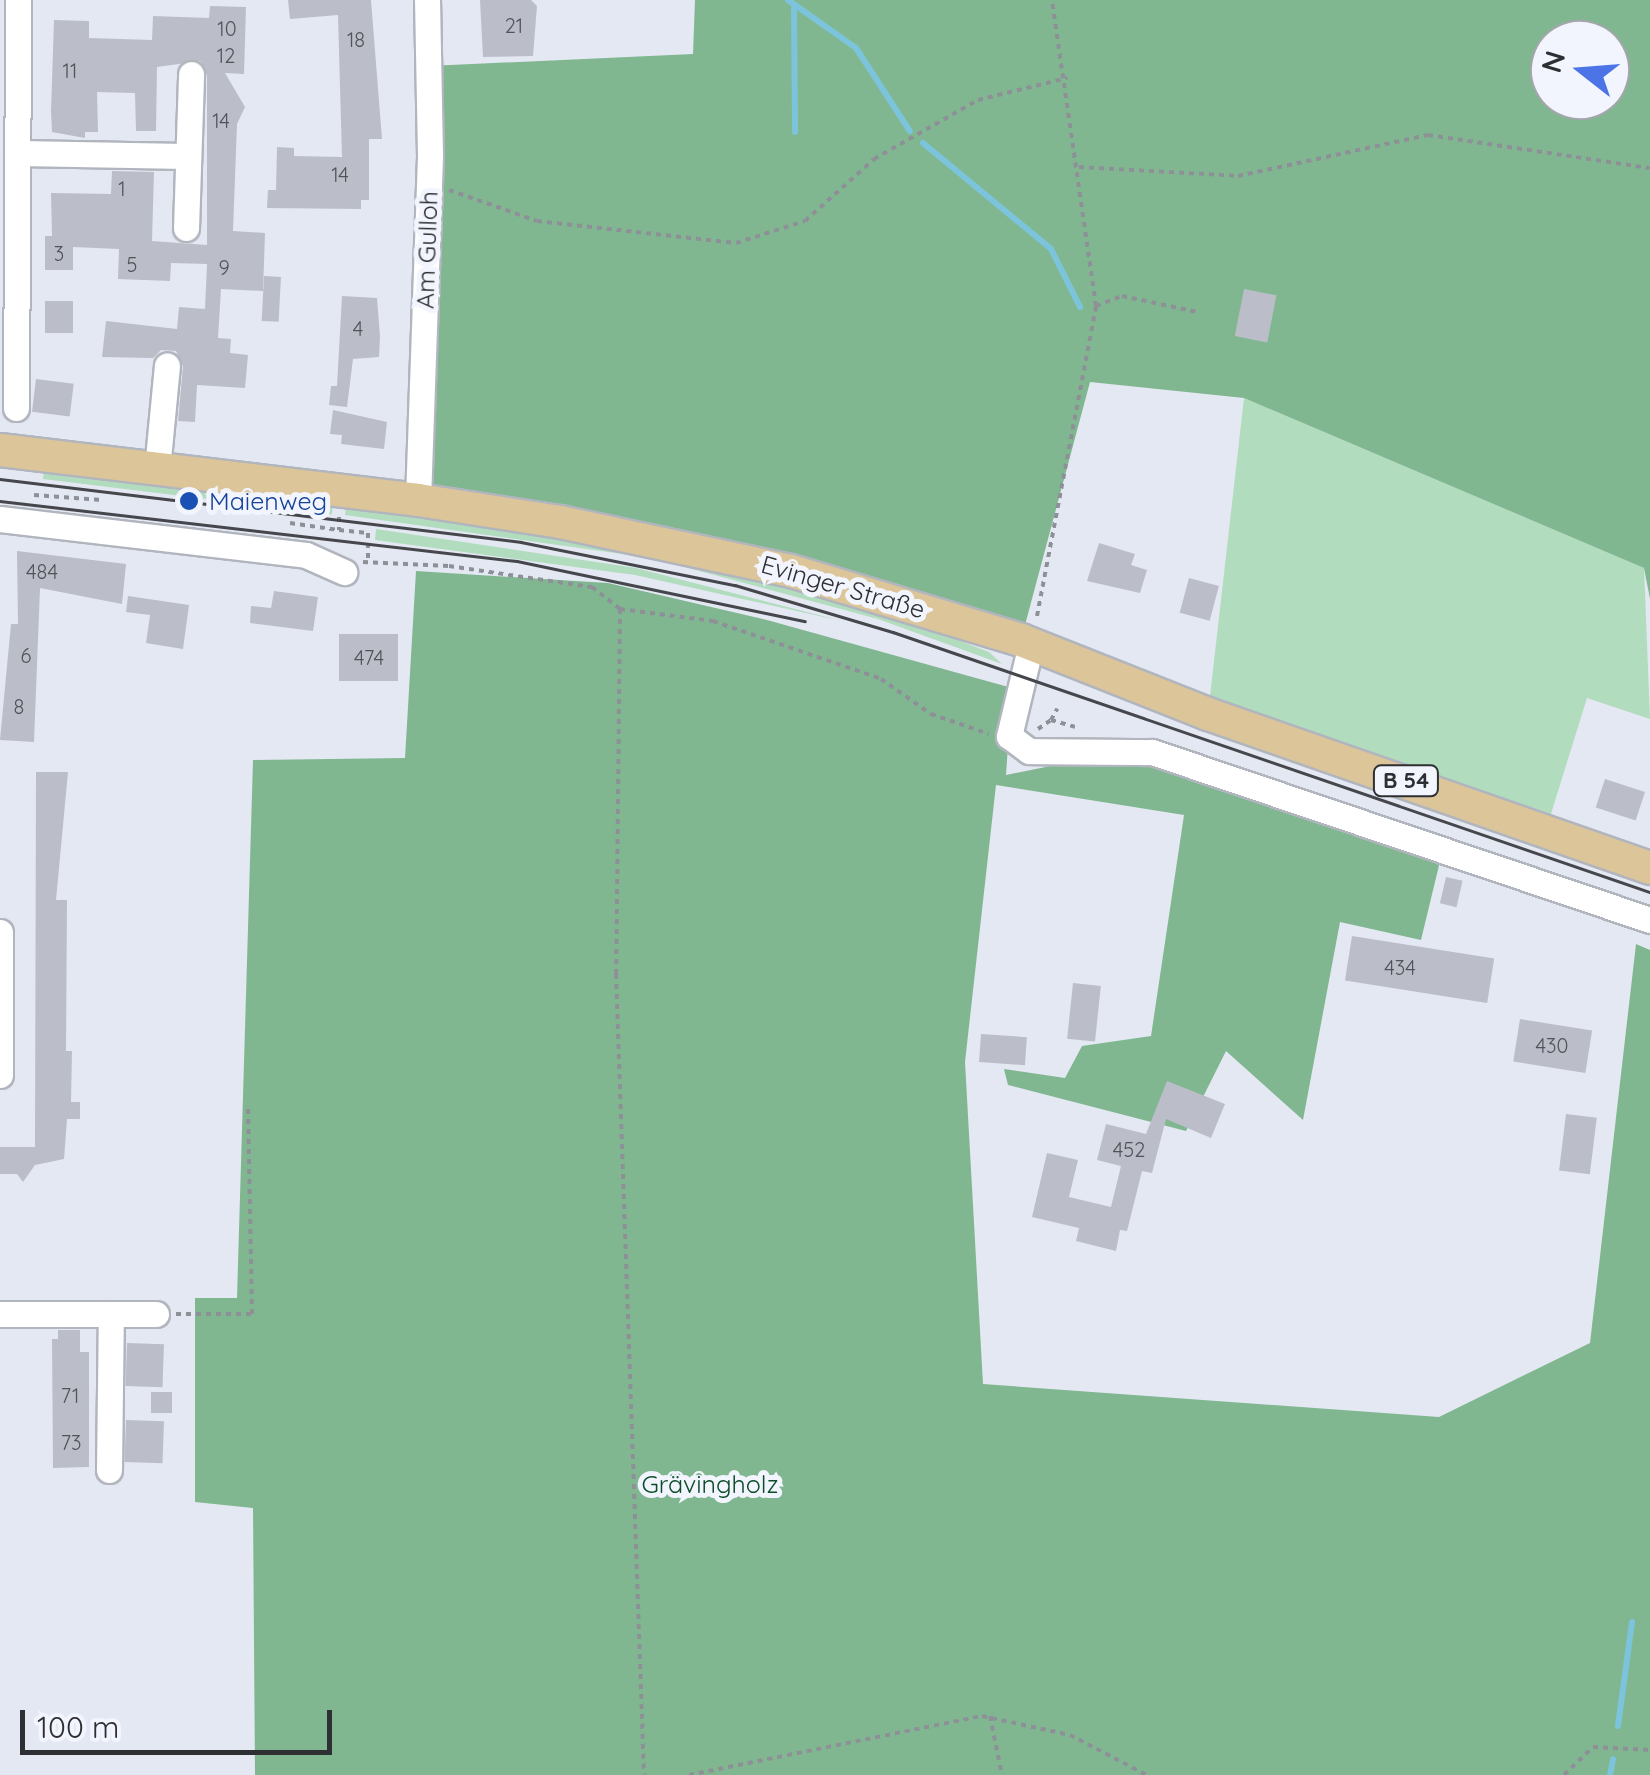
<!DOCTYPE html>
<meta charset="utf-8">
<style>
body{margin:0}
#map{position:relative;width:1650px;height:1775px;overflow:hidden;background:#e4e8f2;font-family:Quicksand,sans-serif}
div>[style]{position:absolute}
.green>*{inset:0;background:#b1dcbd;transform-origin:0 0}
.forest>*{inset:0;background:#80b791}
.stream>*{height:6px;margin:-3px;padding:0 3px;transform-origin:3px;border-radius:3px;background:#7cc4db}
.building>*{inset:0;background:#bbbec8;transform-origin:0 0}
.path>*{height:4px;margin-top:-2px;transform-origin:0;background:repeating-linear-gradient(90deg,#8e9098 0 5px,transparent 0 10px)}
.roads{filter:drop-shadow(2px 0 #b1b5be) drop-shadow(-2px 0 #b1b5be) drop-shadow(0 2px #b1b5be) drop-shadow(0 -2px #b1b5be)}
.minor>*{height:25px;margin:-12.5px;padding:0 12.5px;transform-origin:12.5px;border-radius:12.5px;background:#fff}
.major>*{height:32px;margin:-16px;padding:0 16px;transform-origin:16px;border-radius:16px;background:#dcc598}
.tram>*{height:2.5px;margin:-1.25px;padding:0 1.25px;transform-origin:1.25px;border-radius:1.25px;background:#46474c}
.dots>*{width:28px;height:28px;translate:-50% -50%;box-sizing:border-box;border:5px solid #f2f5fd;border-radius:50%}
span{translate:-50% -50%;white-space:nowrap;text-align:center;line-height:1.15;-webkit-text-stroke:10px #f2f5fd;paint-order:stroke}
.number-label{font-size:20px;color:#515358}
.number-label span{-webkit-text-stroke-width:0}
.shield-label span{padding:2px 8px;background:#f2f5fd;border:2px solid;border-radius:8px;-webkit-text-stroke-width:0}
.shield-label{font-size:22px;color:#2e2f33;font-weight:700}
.street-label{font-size:25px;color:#2e2f33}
.transit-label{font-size:25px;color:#164399}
.left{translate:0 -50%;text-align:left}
.park-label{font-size:25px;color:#0c4d29}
.north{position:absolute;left:1530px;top:20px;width:100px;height:100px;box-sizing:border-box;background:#f2f5fd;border:2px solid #a4a6ac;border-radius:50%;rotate:287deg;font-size:28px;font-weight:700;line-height:40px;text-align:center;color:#2e2f33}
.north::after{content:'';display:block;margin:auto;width:35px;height:45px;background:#4c74e7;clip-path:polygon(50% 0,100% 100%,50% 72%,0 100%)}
.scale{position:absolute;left:20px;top:1710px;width:312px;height:45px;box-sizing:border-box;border:5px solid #2e2f33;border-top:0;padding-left:12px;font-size:30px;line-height:35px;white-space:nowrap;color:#2e2f33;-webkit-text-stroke:8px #f2f5fd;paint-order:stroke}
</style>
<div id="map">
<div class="green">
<i style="clip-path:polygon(1244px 398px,1644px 568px,1650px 719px,1587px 698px,1550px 817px,1208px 714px)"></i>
<i style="left:44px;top:471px;width:291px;height:8px;rotate:7deg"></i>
<i style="clip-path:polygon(346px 508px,552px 533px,857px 602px,989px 652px,1002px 664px,878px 619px,651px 558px,345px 515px)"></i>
<i style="clip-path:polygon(376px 529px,636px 568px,842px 621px,635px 575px,375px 540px)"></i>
</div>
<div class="forest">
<i style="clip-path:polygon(evenodd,695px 0,1650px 0,1650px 599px,1644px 568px,1244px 398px,1090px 382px,1021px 640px,418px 500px,428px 66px,693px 54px,695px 0,1550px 40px,1610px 40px,1610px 100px,1550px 100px,1550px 40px)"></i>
<i style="clip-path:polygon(416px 571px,608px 583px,767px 620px,1012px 688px,1006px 775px,1100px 756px,1158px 759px,1442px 853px,1421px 940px,1340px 922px,1303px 1120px,1226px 1051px,1186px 1131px,1008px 1085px,1004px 1069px,1065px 1078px,1082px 1046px,1151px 1036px,1184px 815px,996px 785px,965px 1062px,983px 1384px,1439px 1417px,1590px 1343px,1636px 944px,1650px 950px,1650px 1775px,255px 1775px,253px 1508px,195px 1502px,195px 1298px,237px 1298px,253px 760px,405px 758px)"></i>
</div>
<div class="stream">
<i style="left:788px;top:0;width:83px;rotate:35.2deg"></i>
<i style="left:856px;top:48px;width:99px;rotate:57deg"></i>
<i style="left:794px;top:8px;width:124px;rotate:89.5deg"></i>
<i style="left:923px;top:143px;width:166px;rotate:39.6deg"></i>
<i style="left:1051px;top:249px;width:65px;rotate:63.4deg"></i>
<i style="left:1618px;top:1726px;width:105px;rotate:-82.3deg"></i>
<i style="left:1610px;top:1775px;width:16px;rotate:-79deg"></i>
</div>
<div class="building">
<i style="clip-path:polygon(288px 0,371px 0,382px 139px,369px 139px,369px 200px,361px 200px,361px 209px,267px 208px,268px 190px,276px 190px,277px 147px,294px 148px,294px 156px,342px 157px,338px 15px,290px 19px)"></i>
<i style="clip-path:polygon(480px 0,531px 0,537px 6px,533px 56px,483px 57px)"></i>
<i style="clip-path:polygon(210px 6px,246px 7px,244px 74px,225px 73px,245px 107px,237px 124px,233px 231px,265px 233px,264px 263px,263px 291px,221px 289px,218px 338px,231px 339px,230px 353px,248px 355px,245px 388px,197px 385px,195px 422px,178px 421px,183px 366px,176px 351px,161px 350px,153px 358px,102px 357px,106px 321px,177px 329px,179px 307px,205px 309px,207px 264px,171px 263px,170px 281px,118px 279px,119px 249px,73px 247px,73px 270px,45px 270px,45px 236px,52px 236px,51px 193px,111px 194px,112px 171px,154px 172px,152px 241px,207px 245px,207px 75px,200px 61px,157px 67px,156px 131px,136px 131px,135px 93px,97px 92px,98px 132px,85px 132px,85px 138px,52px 132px,51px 111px,54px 20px,89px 21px,89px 38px,152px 40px,153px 16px,209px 18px)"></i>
<i style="left:264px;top:276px;width:17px;height:45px;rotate:3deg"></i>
<i style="left:1244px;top:289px;width:33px;height:48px;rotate:11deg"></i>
<i style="clip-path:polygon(342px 296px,377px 298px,380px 336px,379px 357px,353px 359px,347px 407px,329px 405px,331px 386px,337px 386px)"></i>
<i style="left:45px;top:301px;width:28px;height:32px"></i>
<i style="left:36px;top:379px;width:38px;height:33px;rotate:7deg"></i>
<i style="clip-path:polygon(333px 410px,387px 422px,384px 449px,341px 444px,342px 435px,330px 434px)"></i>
<i style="clip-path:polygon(1099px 543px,1135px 554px,1131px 565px,1147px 570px,1140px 593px,1087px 581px)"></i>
<i style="clip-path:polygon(17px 551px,126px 564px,122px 604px,40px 588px,34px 742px,0 740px,11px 624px,18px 624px)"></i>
<i style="left:1189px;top:578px;width:31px;height:36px;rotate:15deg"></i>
<i style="clip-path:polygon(274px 591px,318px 597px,313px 631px,250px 623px,251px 606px,271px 608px)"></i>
<i style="clip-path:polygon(128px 596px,189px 605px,183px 649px,146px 643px,150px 615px,126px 612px)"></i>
<i style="left:339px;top:634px;width:59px;height:47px"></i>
<i style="clip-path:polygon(36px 772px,68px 772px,56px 900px,67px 900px,66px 1051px,72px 1051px,71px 1102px,80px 1102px,80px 1119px,67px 1119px,64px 1159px,35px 1165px,23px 1182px,17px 1174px,0 1174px,0 1147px,35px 1147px)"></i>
<i style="left:1605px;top:779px;width:42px;height:30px;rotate:18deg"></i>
<i style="left:1446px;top:877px;width:17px;height:27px;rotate:13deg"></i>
<i style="left:1352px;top:936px;width:144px;height:45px;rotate:9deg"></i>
<i style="left:1073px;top:983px;width:28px;height:56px;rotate:6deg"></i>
<i style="left:1520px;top:1019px;width:73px;height:43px;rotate:9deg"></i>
<i style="left:981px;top:1034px;width:46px;height:28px;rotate:4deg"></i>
<i style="clip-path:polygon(1167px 1081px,1225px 1104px,1211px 1138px,1166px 1119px,1152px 1173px,1142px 1171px,1127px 1231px,1120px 1230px,1116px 1251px,1076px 1241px,1079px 1228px,1032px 1217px,1047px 1153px,1078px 1160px,1069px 1197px,1111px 1207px,1121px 1166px,1097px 1160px,1106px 1124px,1146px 1134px)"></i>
<i style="left:1566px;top:1114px;width:31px;height:57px;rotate:7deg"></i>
<i style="clip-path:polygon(58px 1330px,80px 1330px,80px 1352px,89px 1352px,89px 1467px,53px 1468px,52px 1339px,58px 1339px)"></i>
<i style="left:127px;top:1343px;width:37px;height:43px;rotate:2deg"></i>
<i style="left:151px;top:1392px;width:21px;height:21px"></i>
<i style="left:126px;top:1420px;width:38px;height:42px;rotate:2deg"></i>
</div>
<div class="path">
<i style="left:1079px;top:167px;width:159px;rotate:3.2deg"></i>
<i style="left:1238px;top:176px;width:194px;rotate:-12.2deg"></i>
<i style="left:1428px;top:135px;width:224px;rotate:8.5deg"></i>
<i style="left:449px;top:190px;width:93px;rotate:19.4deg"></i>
<i style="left:537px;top:221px;width:200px;rotate:6.3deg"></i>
<i style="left:736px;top:243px;width:72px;rotate:-17.7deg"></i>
<i style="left:805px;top:221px;width:93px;rotate:-41.9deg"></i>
<i style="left:874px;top:159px;width:120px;rotate:-29.6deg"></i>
<i style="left:978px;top:100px;width:92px;rotate:-13.9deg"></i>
<i style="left:1096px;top:306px;width:28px;rotate:-21deg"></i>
<i style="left:1122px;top:296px;width:77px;rotate:12deg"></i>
<i style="left:34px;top:495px;width:68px;rotate:4.2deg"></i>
<i style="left:339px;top:517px;width:13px;rotate:90deg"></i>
<i style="left:339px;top:530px;width:29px;rotate:6deg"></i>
<i style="left:368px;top:533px;width:27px;rotate:90deg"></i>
<i style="left:290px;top:523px;width:49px;rotate:8.1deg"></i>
<i style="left:363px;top:562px;width:86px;rotate:2.7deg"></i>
<i style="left:449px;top:566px;width:145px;rotate:8.4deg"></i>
<i style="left:592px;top:587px;width:36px;rotate:38deg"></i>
<i style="left:620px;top:609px;width:94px;rotate:7.4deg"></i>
<i style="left:713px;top:621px;width:178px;rotate:19deg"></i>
<i style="left:881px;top:679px;width:61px;rotate:35deg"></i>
<i style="left:931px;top:714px;width:61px;rotate:19deg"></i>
<i style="left:620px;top:609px;width:365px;rotate:90.6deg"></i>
<i style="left:616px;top:974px;width:801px;rotate:88deg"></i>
<i style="left:1037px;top:616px;width:316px;rotate:-79.2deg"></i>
<i style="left:1096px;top:306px;width:309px;rotate:-98.2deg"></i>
<i style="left:1051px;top:720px;width:13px;rotate:-61deg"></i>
<i style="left:1038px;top:729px;width:16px;rotate:-35deg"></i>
<i style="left:1051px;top:720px;width:25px;rotate:16deg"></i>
<i style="left:176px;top:1314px;width:76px"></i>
<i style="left:252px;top:1314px;width:206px;rotate:-91.1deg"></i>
<i style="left:990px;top:1716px;width:60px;rotate:78.5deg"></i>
<i style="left:689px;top:1775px;width:299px;rotate:-11.4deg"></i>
<i style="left:982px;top:1716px;width:90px;rotate:12.2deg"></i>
<i style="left:1070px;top:1735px;width:87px;rotate:27.5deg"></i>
<i style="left:1564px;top:1775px;width:40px;rotate:-44deg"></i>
<i style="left:1593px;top:1747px;width:57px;rotate:3deg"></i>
</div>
<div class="roads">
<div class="minor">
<i style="left:17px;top:153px;width:171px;rotate:1deg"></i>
<i style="left:186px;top:228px;width:154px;rotate:-88.1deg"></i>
<i style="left:16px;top:408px;width:408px;rotate:-89.7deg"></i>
<i style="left:157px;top:469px;width:104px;rotate:-84.5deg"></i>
<i style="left:418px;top:500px;width:345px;rotate:-88deg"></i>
<i style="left:430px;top:155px;width:155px;rotate:-91.1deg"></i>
<i style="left:0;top:519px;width:308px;rotate:6.7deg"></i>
<i style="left:306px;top:555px;width:42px;rotate:24.1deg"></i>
<i style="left:1031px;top:644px;width:95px;rotate:103.4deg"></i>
<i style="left:1009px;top:736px;width:25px;rotate:37deg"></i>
<i style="left:1029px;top:751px;width:123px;rotate:0.5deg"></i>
<i style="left:1152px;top:752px;width:526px;rotate:18.64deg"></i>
<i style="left:0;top:932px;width:143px;rotate:90deg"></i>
<i style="left:0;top:1314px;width:156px"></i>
<i style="left:109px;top:1470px;width:156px;rotate:-89.3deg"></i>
</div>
<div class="major">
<i style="left:0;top:450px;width:421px;rotate:6.8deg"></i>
<i style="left:418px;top:500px;width:144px;rotate:8.8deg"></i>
<i style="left:560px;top:522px;width:236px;rotate:12deg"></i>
<i style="left:791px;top:571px;width:240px;rotate:16.7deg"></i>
<i style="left:1021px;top:640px;width:201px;rotate:21.6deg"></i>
<i style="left:1208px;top:714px;width:468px;rotate:19.2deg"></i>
</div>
</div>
<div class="tram">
<i style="left:0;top:479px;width:525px;rotate:6.89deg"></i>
<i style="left:521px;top:542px;width:218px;rotate:11.4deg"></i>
<i style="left:735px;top:585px;width:165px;rotate:16.6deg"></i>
<i style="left:893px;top:632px;width:800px;rotate:18.96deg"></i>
<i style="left:0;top:501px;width:520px;rotate:6.62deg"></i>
<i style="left:517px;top:561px;width:294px;rotate:11.8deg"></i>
</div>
<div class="dots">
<i style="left:189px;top:501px;background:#1a4fb4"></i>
</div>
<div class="number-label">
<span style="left:514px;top:25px">21</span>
<span style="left:227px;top:28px">10</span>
<span style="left:356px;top:39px">18</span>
<span style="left:226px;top:55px">12</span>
<span style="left:70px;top:70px">11</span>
<span style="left:221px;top:120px">14</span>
<span style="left:340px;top:174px">14</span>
<span style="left:122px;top:188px">1</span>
<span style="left:59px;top:253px">3</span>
<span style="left:132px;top:264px">5</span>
<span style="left:224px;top:267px">9</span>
<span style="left:358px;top:328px">4</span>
<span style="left:42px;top:571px">484</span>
<span style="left:26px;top:655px">6</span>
<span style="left:369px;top:657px">474</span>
<span style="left:19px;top:706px">8</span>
<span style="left:1400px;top:967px">434</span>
<span style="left:1552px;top:1045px">430</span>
<span style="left:1129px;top:1149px">452</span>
<span style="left:70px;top:1395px">71</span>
<span style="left:71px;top:1442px">73</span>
</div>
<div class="shield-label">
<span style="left:1406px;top:781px">B 54</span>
</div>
<div class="street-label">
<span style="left:427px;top:250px;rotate:-88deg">Am Gulloh</span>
<span style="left:843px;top:587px;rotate:16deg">Evinger Straße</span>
</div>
<div class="transit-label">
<span class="left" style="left:209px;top:501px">Maienweg</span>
</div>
<div class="park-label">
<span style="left:710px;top:1484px">Grävingholz</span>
</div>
<div class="north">N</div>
<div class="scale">100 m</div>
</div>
